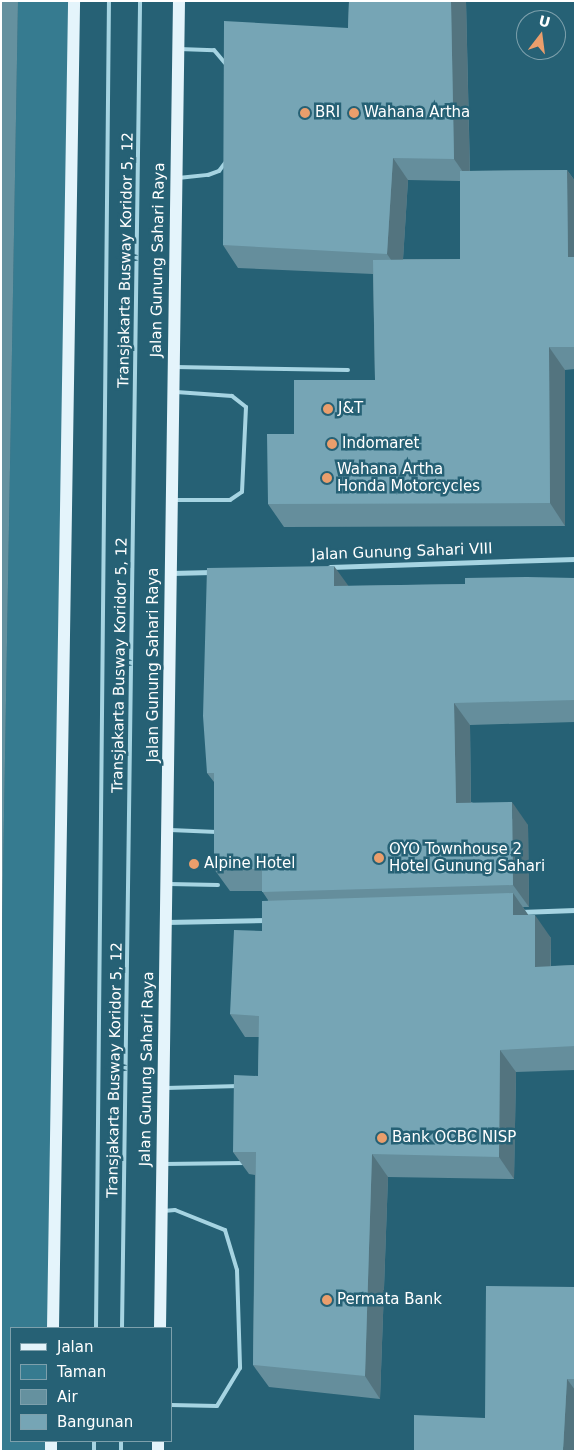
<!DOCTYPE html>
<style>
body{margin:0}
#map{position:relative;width:576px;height:1452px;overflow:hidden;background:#266175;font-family:"DejaVu Sans",sans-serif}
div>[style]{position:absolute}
.green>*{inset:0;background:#367b90}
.water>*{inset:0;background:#65919f}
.lane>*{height:4px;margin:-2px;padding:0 2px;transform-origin:2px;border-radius:2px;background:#a6d4e2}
.street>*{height:5px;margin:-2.5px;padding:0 2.5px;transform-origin:2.5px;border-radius:2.5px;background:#a6d4e2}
.primary>*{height:12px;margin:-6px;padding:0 6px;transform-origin:6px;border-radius:6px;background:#e4f4fb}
.wall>*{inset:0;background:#658e9c}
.shaded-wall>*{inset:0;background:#53747f}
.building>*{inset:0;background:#76a5b5}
.dots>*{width:14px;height:14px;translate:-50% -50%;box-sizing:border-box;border:2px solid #266175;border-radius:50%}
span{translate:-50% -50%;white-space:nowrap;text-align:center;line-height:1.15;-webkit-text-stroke:5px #266175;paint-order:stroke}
.poi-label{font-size:15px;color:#fff}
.left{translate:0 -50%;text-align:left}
.street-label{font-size:15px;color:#fff}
.frame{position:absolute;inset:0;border:2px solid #fff;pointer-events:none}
.legend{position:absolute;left:10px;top:1327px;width:162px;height:115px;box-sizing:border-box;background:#266175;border:1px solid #7da0ac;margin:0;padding:6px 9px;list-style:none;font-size:15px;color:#fff}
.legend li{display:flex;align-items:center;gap:10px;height:25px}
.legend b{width:25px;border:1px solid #7da0ac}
.north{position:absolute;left:516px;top:10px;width:50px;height:50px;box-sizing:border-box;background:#266175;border:1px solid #7da0ac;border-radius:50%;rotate:15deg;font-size:14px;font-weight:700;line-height:20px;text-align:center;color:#fff}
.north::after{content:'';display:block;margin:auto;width:18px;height:22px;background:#ea9e6c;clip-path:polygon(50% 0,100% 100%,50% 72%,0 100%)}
</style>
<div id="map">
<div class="green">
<i style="clip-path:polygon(18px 1px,74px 1px,53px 1328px,11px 1328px,11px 1441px,51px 1441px,51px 1451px,1px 1451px,1px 991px)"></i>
</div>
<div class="water">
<i style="clip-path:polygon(1px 1px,18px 1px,1px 991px)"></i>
</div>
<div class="lane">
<i style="left:179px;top:49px;width:35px;rotate:2deg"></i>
<i style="left:214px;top:50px;width:17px;rotate:50deg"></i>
<i style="left:178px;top:178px;width:30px;rotate:-6deg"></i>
<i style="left:208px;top:175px;width:12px;rotate:-20deg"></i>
<i style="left:219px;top:171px;width:10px;rotate:-53deg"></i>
<i style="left:175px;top:367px;width:173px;rotate:1deg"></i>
<i style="left:174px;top:500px;width:56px"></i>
<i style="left:230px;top:500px;width:14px;rotate:-34deg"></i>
<i style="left:242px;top:492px;width:85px;rotate:-87.3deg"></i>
<i style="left:246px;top:407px;width:18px;rotate:-142deg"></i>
<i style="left:232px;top:396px;width:56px;rotate:-175.9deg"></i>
<i style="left:170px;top:830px;width:47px;rotate:2.4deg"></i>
<i style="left:169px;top:884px;width:49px;rotate:1.2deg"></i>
<i style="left:166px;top:1088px;width:73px;rotate:-1.6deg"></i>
<i style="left:164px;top:1164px;width:80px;rotate:-0.7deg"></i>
<i style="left:163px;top:1211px;width:12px;rotate:-5deg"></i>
<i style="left:175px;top:1210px;width:54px;rotate:21.8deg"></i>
<i style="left:225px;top:1230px;width:42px;rotate:73.3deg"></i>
<i style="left:237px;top:1270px;width:98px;rotate:88.2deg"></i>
<i style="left:240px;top:1368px;width:44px;rotate:121.2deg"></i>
<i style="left:217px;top:1406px;width:46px;rotate:-178.8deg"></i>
<i style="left:96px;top:1328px;width:1327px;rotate:-89.44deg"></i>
<i style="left:122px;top:1328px;width:1327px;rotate:-89.22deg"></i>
<i style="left:94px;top:1451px;width:10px;rotate:-90deg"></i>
<i style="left:121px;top:1451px;width:10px;rotate:-90deg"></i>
</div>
<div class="street">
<i style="left:330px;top:567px;width:245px;rotate:-1.9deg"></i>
<i style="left:171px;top:573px;width:41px;rotate:-1.4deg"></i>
<i style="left:520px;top:912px;width:55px;rotate:-2.1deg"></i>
<i style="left:166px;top:922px;width:101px;rotate:-1.1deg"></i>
</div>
<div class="primary">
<i style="left:53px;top:1328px;width:1327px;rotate:-89.09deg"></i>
<i style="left:160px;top:1328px;width:1327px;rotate:-89.18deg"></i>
<i style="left:51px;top:1451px;width:10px;rotate:-90deg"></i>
<i style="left:158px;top:1451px;width:10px;rotate:-90deg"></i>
</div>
<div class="wall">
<i style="clip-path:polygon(evenodd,349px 1px,466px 1px,470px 171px,567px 170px,575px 181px,575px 369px,565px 370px,565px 526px,284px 527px,268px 504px,294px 434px,375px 380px,373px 274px,238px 268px,223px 245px,348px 28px,349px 1px,408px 180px,460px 181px,460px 259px,403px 259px,408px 180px)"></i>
<i style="clip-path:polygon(575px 578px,575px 722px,470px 725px,471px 802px,528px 825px,529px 907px,523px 907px,528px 915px,551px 938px,551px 966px,575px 965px,575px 1070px,516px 1072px,514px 1179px,388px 1177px,380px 1399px,269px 1387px,253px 1365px,255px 1175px,249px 1174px,233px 1152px,258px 1076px,259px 1037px,245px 1037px,230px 1014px,262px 931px,268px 900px,262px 891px,230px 891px,214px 869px,214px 782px,207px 773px,348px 586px,465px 584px)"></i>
<i style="clip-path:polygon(575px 1287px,575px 1451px,485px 1418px)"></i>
</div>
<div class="shaded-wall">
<i style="clip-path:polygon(451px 1px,466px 1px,470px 182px,454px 159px)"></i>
<i style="clip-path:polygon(393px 158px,408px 180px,402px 276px,387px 254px)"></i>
<i style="clip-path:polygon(567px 170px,575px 181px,575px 267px,568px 257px)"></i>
<i style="clip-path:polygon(549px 347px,565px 370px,565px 526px,550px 503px)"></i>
<i style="clip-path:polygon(334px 566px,350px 588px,334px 586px)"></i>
<i style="clip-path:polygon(454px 703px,470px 725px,471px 825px,456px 803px)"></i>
<i style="clip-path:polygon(512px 802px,528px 825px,529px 907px,513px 885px)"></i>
<i style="clip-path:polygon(513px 893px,529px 916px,513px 915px)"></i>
<i style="clip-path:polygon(535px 915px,551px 938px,550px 989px,535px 967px)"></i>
<i style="clip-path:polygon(500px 1050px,516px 1072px,514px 1179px,499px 1157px)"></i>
<i style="clip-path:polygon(372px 1154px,388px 1177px,380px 1399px,365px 1376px)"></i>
<i style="clip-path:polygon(567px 1379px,575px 1390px,575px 1451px,563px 1451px)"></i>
</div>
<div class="building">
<i style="clip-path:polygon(349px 1px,451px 1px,454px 159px,393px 158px,387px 254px,223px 245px,224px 21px,348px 28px)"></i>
<i style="clip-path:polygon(567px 170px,568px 257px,575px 257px,575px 347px,549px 347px,550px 503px,268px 504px,267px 434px,294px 434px,294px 380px,375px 380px,373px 260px,460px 259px,460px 171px)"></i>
<i style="clip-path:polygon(334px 566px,334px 586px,465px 584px,465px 578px,527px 577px,575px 578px,575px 700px,454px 703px,456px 803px,512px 802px,513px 885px,262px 892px,262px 869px,214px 869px,214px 773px,207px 773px,203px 716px,207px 568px)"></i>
<i style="clip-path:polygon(513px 893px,513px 915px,535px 915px,535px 967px,575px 965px,575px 1046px,500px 1050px,499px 1157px,372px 1154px,365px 1376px,253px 1365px,256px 1152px,233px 1152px,234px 1075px,258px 1076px,259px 1016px,230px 1014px,234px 930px,262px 931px,262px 901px)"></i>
<i style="clip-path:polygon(486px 1286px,575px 1287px,575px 1379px,567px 1379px,563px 1451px,414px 1451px,414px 1415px,485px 1418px)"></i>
</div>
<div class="dots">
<i style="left:305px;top:113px;background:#ea9e6c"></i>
<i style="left:354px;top:113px;background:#ea9e6c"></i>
<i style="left:328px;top:409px;background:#ea9e6c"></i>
<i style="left:332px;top:444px;background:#ea9e6c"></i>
<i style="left:327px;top:478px;background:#ea9e6c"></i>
<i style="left:379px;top:858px;background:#ea9e6c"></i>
<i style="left:194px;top:864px;background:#ea9e6c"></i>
<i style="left:382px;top:1138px;background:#ea9e6c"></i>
<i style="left:327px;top:1300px;background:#ea9e6c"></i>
</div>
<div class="poi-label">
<span class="left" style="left:315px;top:113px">BRI</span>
<span class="left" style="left:364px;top:113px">Wahana Artha</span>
<span class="left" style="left:338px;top:409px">J&amp;T</span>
<span class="left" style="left:342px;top:444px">Indomaret</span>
<span class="left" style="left:337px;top:478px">Wahana Artha<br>Honda Motorcycles</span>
<span class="left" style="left:389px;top:858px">OYO Townhouse 2<br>Hotel Gunung Sahari</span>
<span class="left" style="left:204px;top:864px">Alpine Hotel</span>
<span class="left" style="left:392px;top:1138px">Bank OCBC NISP</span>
<span class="left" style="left:337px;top:1300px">Permata Bank</span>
</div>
<div class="street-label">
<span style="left:126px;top:260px;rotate:-89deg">Transjakarta Busway Koridor 5, 12</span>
<span style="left:158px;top:260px;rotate:-89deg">Jalan Gunung Sahari Raya</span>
<span style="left:402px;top:552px;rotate:-2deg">Jalan Gunung Sahari VIII</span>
<span style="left:120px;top:665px;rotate:-89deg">Transjakarta Busway Koridor 5, 12</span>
<span style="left:154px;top:665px;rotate:-90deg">Jalan Gunung Sahari Raya</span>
<span style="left:147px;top:1069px;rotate:-89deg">Jalan Gunung Sahari Raya</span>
<span style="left:115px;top:1070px;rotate:-89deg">Transjakarta Busway Koridor 5, 12</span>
</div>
<div class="frame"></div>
<ul class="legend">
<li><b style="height:6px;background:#e4f4fb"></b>Jalan</li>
<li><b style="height:14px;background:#367b90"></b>Taman</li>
<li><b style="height:14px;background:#65919f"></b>Air</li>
<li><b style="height:14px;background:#76a5b5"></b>Bangunan</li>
</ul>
<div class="north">U</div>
</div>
